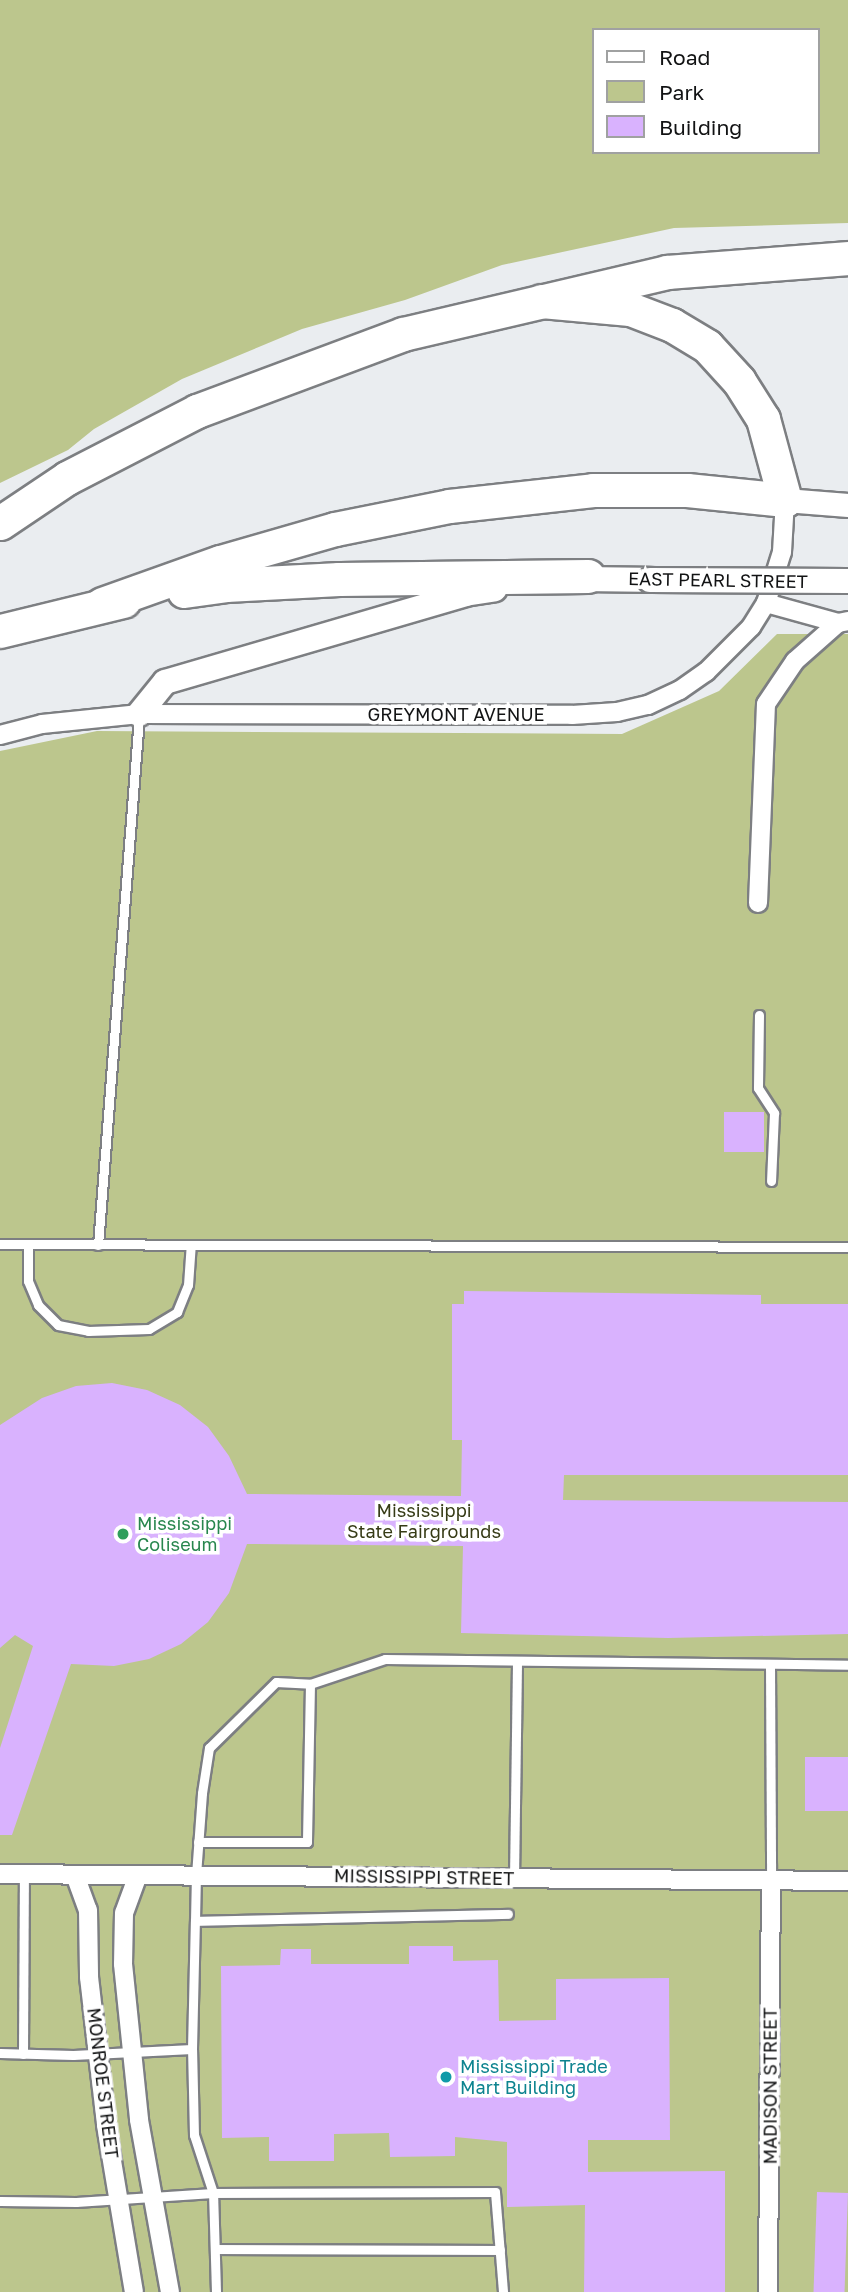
<!DOCTYPE html>
<style>
body{margin:0}
#map{position:relative;width:848px;height:2292px;overflow:hidden;background:#eaedf0;font-family:"Golos Text",sans-serif}
div>[style]{position:absolute}
.green>*{inset:0;background:#bcc68d}
.building>*{inset:0;background:#d9b2fe;transform-origin:0 0}
.roads{filter:drop-shadow(2px 0 #7d7f82) drop-shadow(-2px 0 #7d7f82) drop-shadow(0 2px #7d7f82) drop-shadow(0 -2px #7d7f82)}
.service>*{height:9px;margin:-4.5px;padding:0 4.5px;transform-origin:4.5px;border-radius:4.5px;background:#fff}
.minor>*{height:18px;margin:-9px;padding:0 9px;transform-origin:9px;border-radius:9px;background:#fff}
.tertiary>*{height:23px;margin:-11.5px;padding:0 11.5px;transform-origin:11.5px;border-radius:11.5px;background:#fff}
.secondary>*{height:24px;margin:-12px;padding:0 12px;transform-origin:12px;border-radius:12px;background:#fff}
.motorway>*{height:33px;margin:-16.5px;padding:0 16.5px;transform-origin:16.5px;border-radius:16.5px;background:#fff}
.bridges{filter:drop-shadow(2px 0 #7d7f82) drop-shadow(-2px 0 #7d7f82) drop-shadow(0 2px #7d7f82) drop-shadow(0 -2px #7d7f82)}
.secondary-bridge>*{height:24px;margin:-12px;padding:0 12px;transform-origin:12px;border-radius:12px;background:#fff}
.dots>*{width:19px;height:19px;translate:-50% -50%;box-sizing:border-box;border:4px solid #fff;border-radius:50%}
span{translate:-50% -50%;white-space:nowrap;text-align:center;line-height:1.15;-webkit-text-stroke:7px #fff;paint-order:stroke}
.street-label{font-size:18px;color:#121314}
.park-label{font-size:18px;color:#363b16}
.leisure-label{font-size:18px;color:#27864d}
.left{translate:0 -50%;text-align:left}
.culture-label{font-size:18px;color:#0d838f}
.legend{position:absolute;left:592px;top:28px;width:228px;height:126px;box-sizing:border-box;background:#fff;border:2px solid #a0a1a1;margin:0;padding:9px 12px;list-style:none;font-size:21px;color:#121314}
.legend li{display:flex;align-items:center;gap:14px;height:35px}
.legend b{width:35px;border:2px solid #a0a1a1}
</style>
<div id="map">
<div class="green">
<i style="clip-path:polygon(evenodd,0 0,848px 0,848px 223px,674px 228px,502px 265px,405px 300px,302px 329px,182px 379px,94px 429px,68px 450px,0 483px,0 0,594px 30px,818px 30px,818px 152px,594px 152px,594px 30px)"></i>
<i style="clip-path:polygon(777px 634px,848px 634px,848px 2292px,0 2292px,0 751px,97px 731px,622px 734px,719px 691px)"></i>
</div>
<div class="building">
<i style="left:724px;top:1112px;width:40px;height:40px"></i>
<i style="clip-path:polygon(464px 1291px,761px 1295px,761px 1304px,848px 1304px,848px 1475px,564px 1475px,563px 1500px,848px 1502px,848px 1634px,668px 1638px,461px 1633px,463px 1546px,247px 1544px,229px 1593px,208px 1622px,181px 1644px,149px 1659px,114px 1666px,71px 1664px,12px 1835px,0 1835px,0 1748px,33px 1646px,15px 1635px,0 1648px,0 1425px,42px 1398px,76px 1386px,112px 1383px,147px 1390px,180px 1405px,208px 1427px,229px 1456px,247px 1494px,461px 1496px,462px 1440px,452px 1440px,452px 1304px,464px 1304px)"></i>
<i style="left:805px;top:1757px;width:43px;height:54px"></i>
<i style="clip-path:polygon(409px 1946px,453px 1946px,453px 1961px,498px 1960px,499px 2021px,556px 2020px,556px 1979px,669px 1978px,670px 2140px,588px 2140px,588px 2172px,725px 2171px,725px 2292px,584px 2292px,585px 2205px,507px 2207px,507px 2142px,455px 2137px,455px 2156px,390px 2157px,389px 2133px,334px 2134px,334px 2161px,269px 2161px,269px 2137px,222px 2138px,221px 1966px,280px 1965px,281px 1949px,311px 1949px,311px 1964px,409px 1964px)"></i>
<i style="left:817px;top:2192px;width:31px;height:100px;rotate:2deg"></i>
</div>
<div class="roads">
<div class="service">
<i style="left:759px;top:1015px;width:73px;rotate:90.8deg"></i>
<i style="left:758px;top:1088px;width:30px;rotate:57deg"></i>
<i style="left:774px;top:1113px;width:68px;rotate:92.5deg"></i>
<i style="left:0;top:1244px;width:848px;rotate:0.2deg"></i>
<i style="left:28px;top:1245px;width:36px;rotate:90deg"></i>
<i style="left:28px;top:1281px;width:26px;rotate:67deg"></i>
<i style="left:38px;top:1305px;width:28px;rotate:45deg"></i>
<i style="left:58px;top:1325px;width:31px;rotate:11deg"></i>
<i style="left:88px;top:1331px;width:61px;rotate:-1.9deg"></i>
<i style="left:149px;top:1329px;width:33px;rotate:-31deg"></i>
<i style="left:177px;top:1312px;width:29px;rotate:-68deg"></i>
<i style="left:188px;top:1285px;width:39px;rotate:-86deg"></i>
<i style="left:98px;top:1245px;width:530px;rotate:-85.56deg"></i>
<i style="left:770px;top:1664px;width:216px;rotate:89.7deg"></i>
<i style="left:310px;top:1684px;width:79px;rotate:-18.4deg"></i>
<i style="left:385px;top:1659px;width:463px;rotate:0.7deg"></i>
<i style="left:514px;top:1878px;width:217px;rotate:-89.2deg"></i>
<i style="left:195px;top:1921px;width:46px;rotate:-88.8deg"></i>
<i style="left:196px;top:1875px;width:82px;rotate:-85.8deg"></i>
<i style="left:202px;top:1793px;width:46px;rotate:-81.2deg"></i>
<i style="left:209px;top:1748px;width:94px;rotate:-44.6deg"></i>
<i style="left:276px;top:1682px;width:34px;rotate:3deg"></i>
<i style="left:310px;top:1684px;width:158px;rotate:91.1deg"></i>
<i style="left:307px;top:1842px;width:109px;rotate:180deg"></i>
<i style="left:0;top:2053px;width:73px;rotate:1.6deg"></i>
<i style="left:73px;top:2055px;width:119px;rotate:-2.9deg"></i>
<i style="left:23px;top:2054px;width:180px;rotate:-89.7deg"></i>
<i style="left:0;top:2201px;width:76px;rotate:0.8deg"></i>
<i style="left:76px;top:2202px;width:137px;rotate:-3.8deg"></i>
<i style="left:213px;top:2193px;width:61px;rotate:-108.1deg"></i>
<i style="left:194px;top:2135px;width:86px;rotate:-91.3deg"></i>
<i style="left:192px;top:2049px;width:128px;rotate:-88.7deg"></i>
<i style="left:195px;top:1921px;width:313px;rotate:-1.3deg"></i>
<i style="left:215px;top:2249px;width:285px;rotate:0.2deg"></i>
<i style="left:216px;top:2292px;width:99px;rotate:-91.7deg"></i>
<i style="left:213px;top:2193px;width:282px;rotate:-0.2deg"></i>
<i style="left:495px;top:2192px;width:100px;rotate:85.4deg"></i>
</div>
<div class="minor">
<i style="left:766px;top:603px;width:75px;rotate:15.5deg"></i>
<i style="left:0;top:735px;width:43px;rotate:-14.7deg"></i>
<i style="left:42px;top:724px;width:98px;rotate:-5.9deg"></i>
<i style="left:139px;top:714px;width:433px;rotate:0.1deg"></i>
<i style="left:572px;top:715px;width:45px;rotate:-3.8deg"></i>
<i style="left:617px;top:712px;width:32px;rotate:-13deg"></i>
<i style="left:648px;top:705px;width:35px;rotate:-25deg"></i>
<i style="left:680px;top:690px;width:32px;rotate:-35deg"></i>
<i style="left:706px;top:672px;width:64px;rotate:-45deg"></i>
<i style="left:751px;top:627px;width:28px;rotate:-58deg"></i>
<i style="left:766px;top:603px;width:53px;rotate:-72.6deg"></i>
<i style="left:782px;top:552px;width:52px;rotate:-86.7deg"></i>
<i style="left:758px;top:903px;width:199px;rotate:-87.7deg"></i>
<i style="left:766px;top:704px;width:52px;rotate:-56deg"></i>
<i style="left:795px;top:661px;width:57px;rotate:-41.5deg"></i>
<i style="left:838px;top:623px;width:10px;rotate:-11deg"></i>
<i style="left:0;top:1874px;width:848px;rotate:0.47deg"></i>
<i style="left:75px;top:1875px;width:37px;rotate:70deg"></i>
<i style="left:88px;top:1910px;width:67px;rotate:89.1deg"></i>
<i style="left:89px;top:1977px;width:149px;rotate:83.4deg"></i>
<i style="left:106px;top:2125px;width:169px;rotate:80.5deg"></i>
<i style="left:138px;top:1875px;width:40px;rotate:110.2deg"></i>
<i style="left:124px;top:1913px;width:51px;rotate:91.1deg"></i>
<i style="left:123px;top:1964px;width:157px;rotate:84.1deg"></i>
<i style="left:139px;top:2120px;width:175px;rotate:79.8deg"></i>
<i style="left:768px;top:2292px;width:412px;rotate:-89.6deg"></i>
</div>
<div class="tertiary">
<i style="left:785px;top:500px;width:63px;rotate:4.5deg"></i>
</div>
<div class="secondary">
<i style="left:573px;top:579px;width:77px;rotate:0.7deg"></i>
<i style="left:139px;top:714px;width:41px;rotate:-50.9deg"></i>
<i style="left:165px;top:682px;width:313px;rotate:-16.3deg"></i>
<i style="left:465px;top:594px;width:30px;rotate:-9deg"></i>
</div>
<div class="motorway">
<i style="left:0;top:523px;width:81px;rotate:-33.9deg"></i>
<i style="left:67px;top:478px;width:146px;rotate:-27.3deg"></i>
<i style="left:197px;top:411px;width:220px;rotate:-20.5deg"></i>
<i style="left:403px;top:334px;width:271px;rotate:-13.2deg"></i>
<i style="left:667px;top:272px;width:182px;rotate:-4.4deg"></i>
<i style="left:184px;top:591px;width:42px;rotate:-8.1deg"></i>
<i style="left:226px;top:585px;width:113px;rotate:-3deg"></i>
<i style="left:339px;top:579px;width:249px;rotate:-0.7deg"></i>
<i style="left:102px;top:604px;width:125px;rotate:-19.6deg"></i>
<i style="left:220px;top:562px;width:120px;rotate:-16deg"></i>
<i style="left:335px;top:529px;width:116px;rotate:-11.4deg"></i>
<i style="left:449px;top:506px;width:145px;rotate:-6.3deg"></i>
<i style="left:593px;top:490px;width:94px"></i>
<i style="left:687px;top:490px;width:99px;rotate:5.8deg"></i>
<i style="left:785px;top:500px;width:84px;rotate:-105.2deg"></i>
<i style="left:763px;top:419px;width:45px;rotate:-122.3deg"></i>
<i style="left:739px;top:381px;width:47px;rotate:-132.4deg"></i>
<i style="left:707px;top:346px;width:41px;rotate:-149deg"></i>
<i style="left:672px;top:325px;width:45px;rotate:-159.1deg"></i>
<i style="left:630px;top:309px;width:89px;rotate:-174.9deg"></i>
<i style="left:0;top:631px;width:127px;rotate:-13.7deg"></i>
</div>
</div>
<div class="bridges">
<div class="secondary-bridge">
<i style="left:650px;top:580px;width:198px;rotate:0.3deg"></i>
</div>
</div>
<div class="dots">
<i style="left:123px;top:1534px;background:#2e9e5b"></i>
<i style="left:446px;top:2077px;background:#0f9aa8"></i>
</div>
<div class="street-label">
<span style="left:718px;top:580px;rotate:1deg">EAST PEARL STREET</span>
<span style="left:456px;top:714px">GREYMONT AVENUE</span>
<span style="left:424px;top:1877px;rotate:1deg">MISSISSIPPI STREET</span>
<span style="left:103px;top:2083px;rotate:83deg">MONROE STREET</span>
<span style="left:770px;top:2086px;rotate:-90deg">MADISON STREET</span>
</div>
<div class="park-label">
<span style="left:424px;top:1521px">Mississippi<br>State Fairgrounds</span>
</div>
<div class="leisure-label">
<span class="left" style="left:137px;top:1534px">Mississippi<br>Coliseum</span>
</div>
<div class="culture-label">
<span class="left" style="left:460px;top:2077px">Mississippi Trade<br>Mart Building</span>
</div>
<ul class="legend">
<li><b style="height:9px;background:#fff"></b>Road</li>
<li><b style="height:19px;background:#bcc68d"></b>Park</li>
<li><b style="height:19px;background:#d9b2fe"></b>Building</li>
</ul>
</div>
